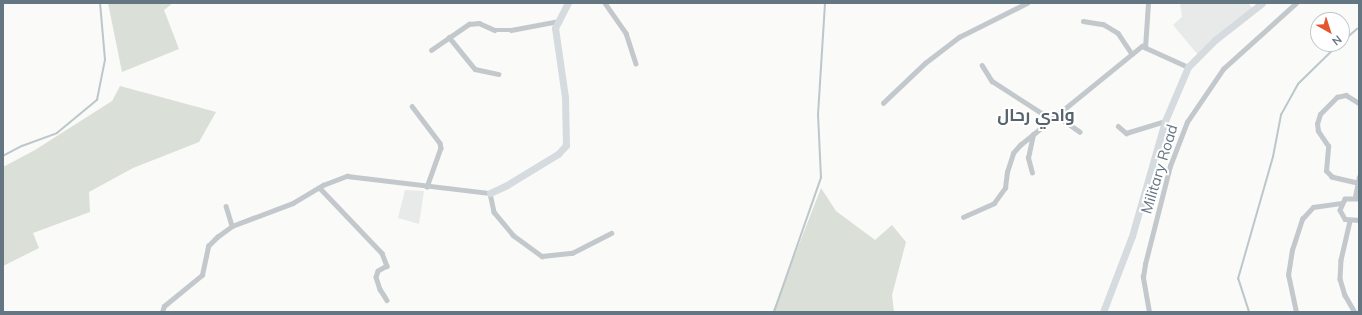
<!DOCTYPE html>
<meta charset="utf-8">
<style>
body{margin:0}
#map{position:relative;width:1362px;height:315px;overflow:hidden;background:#fafaf8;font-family:Mulish,Cairo,sans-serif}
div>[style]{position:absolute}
.built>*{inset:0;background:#e8e9e9}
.green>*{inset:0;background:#dadfd7}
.stream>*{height:1.5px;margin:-0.75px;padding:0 0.75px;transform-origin:0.75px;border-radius:0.75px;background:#bbc7cb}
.street>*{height:4.5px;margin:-2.25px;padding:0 2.25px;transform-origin:2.25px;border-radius:2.25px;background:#c3c8cc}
.secondary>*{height:7px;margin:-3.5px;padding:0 3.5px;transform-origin:3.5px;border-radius:3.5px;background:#d6dbdf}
span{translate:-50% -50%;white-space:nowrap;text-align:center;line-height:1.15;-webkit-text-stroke:4px #fff;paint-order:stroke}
.street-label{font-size:15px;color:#657683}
.quarter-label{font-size:17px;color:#57646e;font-weight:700}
.frame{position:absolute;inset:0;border:4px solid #657683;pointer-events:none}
.north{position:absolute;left:1310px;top:12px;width:40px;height:40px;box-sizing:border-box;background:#fff;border:1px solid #c1c8cd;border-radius:50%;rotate:141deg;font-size:11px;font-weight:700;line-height:16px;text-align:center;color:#657683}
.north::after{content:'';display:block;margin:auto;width:14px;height:18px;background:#e4572e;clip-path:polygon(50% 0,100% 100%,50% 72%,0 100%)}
</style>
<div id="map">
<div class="built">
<i style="clip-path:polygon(1180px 3px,1248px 3px,1254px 10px,1198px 55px,1173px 25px,1182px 17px)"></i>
<i style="clip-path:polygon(405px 190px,424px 191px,419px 224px,398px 218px)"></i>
</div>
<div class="green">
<i style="clip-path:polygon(108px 3px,173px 3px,164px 10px,179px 49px,122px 72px)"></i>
<i style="clip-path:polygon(120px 86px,216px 112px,199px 142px,133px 168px,89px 192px,90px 212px,33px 233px,39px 248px,3px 266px,3px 167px,35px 150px,112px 101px)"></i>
<i style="clip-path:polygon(821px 188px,836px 211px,875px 240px,892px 225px,906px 242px,892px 295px,894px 312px,773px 311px)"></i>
</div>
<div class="stream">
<i style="left:1342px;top:42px;width:20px;rotate:-41deg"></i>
<i style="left:3px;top:156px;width:21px;rotate:-28deg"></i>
<i style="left:22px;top:146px;width:37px;rotate:-20deg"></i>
<i style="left:57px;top:133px;width:52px;rotate:-39.5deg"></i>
<i style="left:97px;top:100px;width:41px;rotate:-78.7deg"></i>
<i style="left:105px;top:60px;width:57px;rotate:-95deg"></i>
<i style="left:774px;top:312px;width:142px;rotate:-70.7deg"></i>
<i style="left:821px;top:178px;width:63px;rotate:-92.7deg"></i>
<i style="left:818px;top:115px;width:112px;rotate:-86.4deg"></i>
<i style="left:1249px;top:312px;width:35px;rotate:-108deg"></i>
<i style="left:1238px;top:279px;width:127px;rotate:-74deg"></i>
<i style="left:1273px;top:157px;width:43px;rotate:-79.2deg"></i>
<i style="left:1281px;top:115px;width:35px;rotate:-61deg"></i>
<i style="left:1298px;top:84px;width:57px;rotate:-44.3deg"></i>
</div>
<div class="street">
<i style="left:605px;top:3px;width:37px;rotate:55deg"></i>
<i style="left:626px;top:33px;width:32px;rotate:72deg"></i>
<i style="left:1083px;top:21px;width:20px;rotate:9deg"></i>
<i style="left:1103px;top:24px;width:17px;rotate:31deg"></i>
<i style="left:1118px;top:33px;width:25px;rotate:56deg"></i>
<i style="left:449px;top:37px;width:41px;rotate:50.9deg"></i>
<i style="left:475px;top:69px;width:24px;rotate:12deg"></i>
<i style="left:1145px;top:48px;width:45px;rotate:-86.2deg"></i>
<i style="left:431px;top:50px;width:46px;rotate:-34.4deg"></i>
<i style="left:469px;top:24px;width:10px;rotate:-6deg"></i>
<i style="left:479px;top:23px;width:17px;rotate:24deg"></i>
<i style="left:495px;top:30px;width:16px"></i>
<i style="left:511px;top:30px;width:49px;rotate:-10.6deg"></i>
<i style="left:982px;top:65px;width:19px;rotate:58deg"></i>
<i style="left:992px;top:81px;width:70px;rotate:32.8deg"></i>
<i style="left:883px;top:103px;width:58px;rotate:-43.6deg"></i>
<i style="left:925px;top:63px;width:43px;rotate:-37.4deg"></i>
<i style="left:959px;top:37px;width:76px;rotate:-26.6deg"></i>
<i style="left:412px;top:106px;width:46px;rotate:52.9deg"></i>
<i style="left:440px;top:143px;width:5px;rotate:79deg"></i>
<i style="left:441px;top:148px;width:41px;rotate:109.7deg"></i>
<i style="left:1056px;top:115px;width:29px;rotate:35deg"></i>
<i style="left:1118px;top:126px;width:11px;rotate:41deg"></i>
<i style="left:1126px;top:133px;width:41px;rotate:-17.1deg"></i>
<i style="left:1032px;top:173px;width:16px;rotate:-105deg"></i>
<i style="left:1028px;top:158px;width:24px;rotate:-78deg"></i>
<i style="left:1357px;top:183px;width:26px;rotate:-167deg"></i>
<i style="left:1332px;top:177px;width:8px;rotate:-135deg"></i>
<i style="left:1326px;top:171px;width:25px;rotate:-85deg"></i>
<i style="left:1328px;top:146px;width:18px;rotate:-124deg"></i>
<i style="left:1318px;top:131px;width:7px;rotate:-98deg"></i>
<i style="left:1317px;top:124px;width:10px;rotate:-73deg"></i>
<i style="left:1320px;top:114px;width:24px;rotate:-45deg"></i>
<i style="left:1337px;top:97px;width:9px;rotate:-13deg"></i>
<i style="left:1346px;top:95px;width:15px;rotate:32deg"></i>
<i style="left:320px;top:188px;width:90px;rotate:46.4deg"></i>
<i style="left:382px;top:253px;width:14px;rotate:69deg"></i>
<i style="left:387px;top:266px;width:10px;rotate:151deg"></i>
<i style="left:378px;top:271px;width:6px;rotate:108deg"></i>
<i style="left:376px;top:277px;width:13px;rotate:72deg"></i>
<i style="left:380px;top:289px;width:13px;rotate:58deg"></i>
<i style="left:1355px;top:197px;width:20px;rotate:-79deg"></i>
<i style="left:1359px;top:199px;width:14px;rotate:180deg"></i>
<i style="left:1345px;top:199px;width:12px;rotate:114deg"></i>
<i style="left:1340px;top:210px;width:10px;rotate:61deg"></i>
<i style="left:1345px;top:219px;width:14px;rotate:4deg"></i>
<i style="left:226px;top:206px;width:21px;rotate:73deg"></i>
<i style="left:963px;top:217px;width:34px;rotate:-24deg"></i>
<i style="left:994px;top:203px;width:19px;rotate:-54deg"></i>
<i style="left:1005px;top:188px;width:16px;rotate:-83deg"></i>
<i style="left:1007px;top:172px;width:20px;rotate:-72deg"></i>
<i style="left:1013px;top:153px;width:11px;rotate:-49deg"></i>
<i style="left:1020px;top:145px;width:157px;rotate:-39.1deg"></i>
<i style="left:1142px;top:46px;width:51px;rotate:24.5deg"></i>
<i style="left:1350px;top:221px;width:40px;rotate:103deg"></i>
<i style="left:1341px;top:260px;width:19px;rotate:93deg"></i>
<i style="left:1340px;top:279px;width:17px;rotate:73deg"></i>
<i style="left:1345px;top:295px;width:20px;rotate:60deg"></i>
<i style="left:162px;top:312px;width:6px;rotate:-72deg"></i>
<i style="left:164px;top:306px;width:49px;rotate:-39.2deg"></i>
<i style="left:202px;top:275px;width:30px;rotate:-78deg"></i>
<i style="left:208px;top:246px;width:13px;rotate:-45deg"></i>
<i style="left:217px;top:237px;width:19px;rotate:-36deg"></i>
<i style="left:232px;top:226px;width:65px;rotate:-20.7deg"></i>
<i style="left:293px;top:203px;width:35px;rotate:-31deg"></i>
<i style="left:323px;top:185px;width:26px;rotate:-21deg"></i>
<i style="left:347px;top:176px;width:144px;rotate:6.8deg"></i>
<i style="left:490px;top:193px;width:19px;rotate:78deg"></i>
<i style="left:494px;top:212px;width:30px;rotate:50deg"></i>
<i style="left:513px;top:235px;width:36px;rotate:36deg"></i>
<i style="left:542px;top:256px;width:30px;rotate:-6deg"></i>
<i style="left:572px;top:253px;width:44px;rotate:-27.1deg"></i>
<i style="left:1149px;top:312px;width:36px;rotate:-100deg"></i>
<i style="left:1143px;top:277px;width:13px;rotate:-81deg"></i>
<i style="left:1145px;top:264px;width:101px;rotate:-75.7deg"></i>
<i style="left:1170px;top:166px;width:47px;rotate:-68.9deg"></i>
<i style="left:1187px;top:122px;width:64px;rotate:-55.8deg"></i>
<i style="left:1223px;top:69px;width:98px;rotate:-42.1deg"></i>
<i style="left:1296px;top:312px;width:38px;rotate:-102deg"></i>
<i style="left:1288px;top:275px;width:25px;rotate:-81deg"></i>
<i style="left:1292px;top:250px;width:33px;rotate:-72deg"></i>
<i style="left:1302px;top:219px;width:16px;rotate:-47deg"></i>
<i style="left:1313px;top:207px;width:29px;rotate:-8deg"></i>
</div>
<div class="secondary">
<i style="left:490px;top:193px;width:19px;rotate:-25deg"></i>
<i style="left:507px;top:185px;width:60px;rotate:-31.3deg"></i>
<i style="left:558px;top:154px;width:12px;rotate:-48deg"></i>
<i style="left:566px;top:145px;width:48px;rotate:-91.2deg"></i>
<i style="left:565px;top:97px;width:70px;rotate:-98.2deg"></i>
<i style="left:555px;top:28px;width:28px;rotate:-63deg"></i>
<i style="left:1103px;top:312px;width:81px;rotate:-69.1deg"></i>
<i style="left:1132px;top:236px;width:120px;rotate:-74deg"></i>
<i style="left:1165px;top:121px;width:59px;rotate:-66.9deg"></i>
<i style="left:1188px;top:67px;width:38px;rotate:-45deg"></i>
<i style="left:1215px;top:40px;width:60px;rotate:-38.2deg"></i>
</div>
<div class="street-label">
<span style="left:1159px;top:169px;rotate:-73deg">Military Road</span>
</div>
<div class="quarter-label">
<span style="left:1036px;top:115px">وادي رحال</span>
</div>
<div class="frame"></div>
<div class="north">N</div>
</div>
